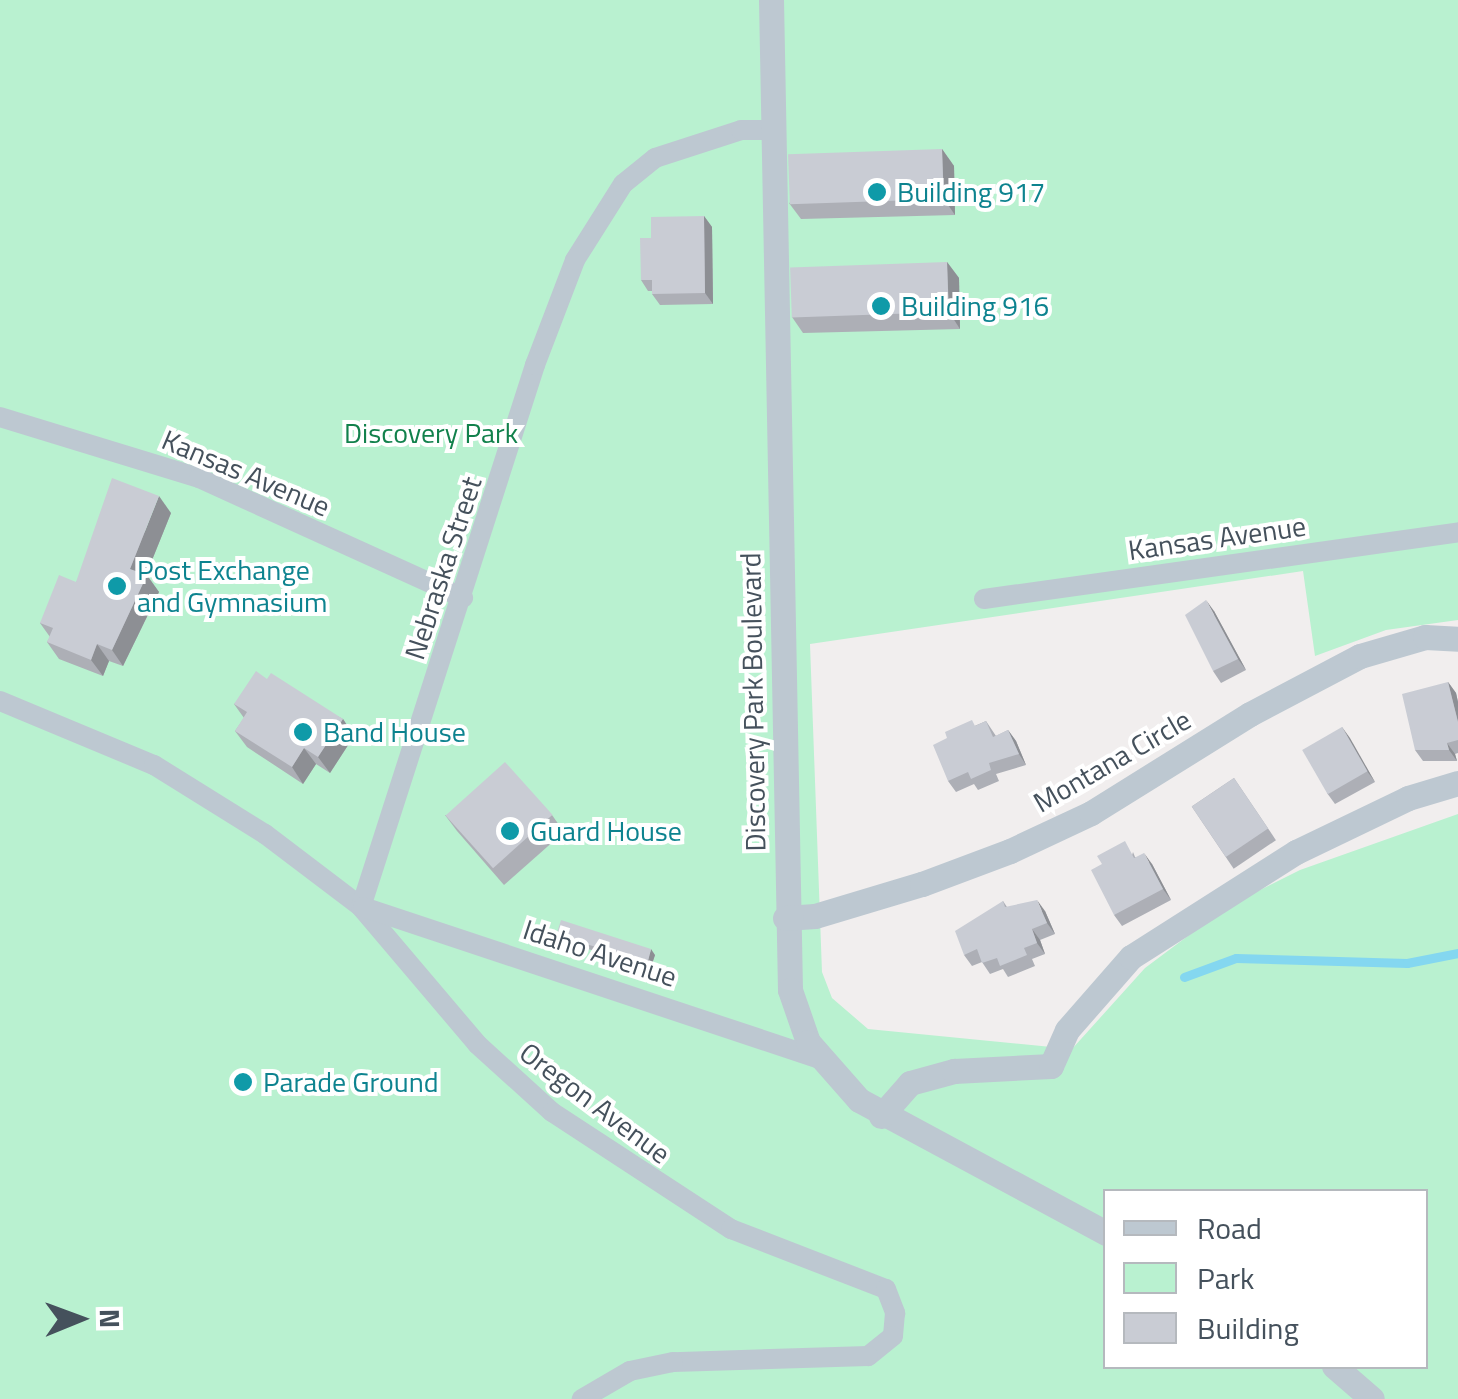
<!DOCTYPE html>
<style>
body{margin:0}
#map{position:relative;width:1458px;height:1399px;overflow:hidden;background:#f1eeee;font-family:"Titillium Web",sans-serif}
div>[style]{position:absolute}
.green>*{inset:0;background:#b9f1d0}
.stream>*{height:9px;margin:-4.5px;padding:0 4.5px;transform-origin:4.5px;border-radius:4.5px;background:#84d7f0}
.pedestrian>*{height:20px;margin:-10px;padding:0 10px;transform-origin:10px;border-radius:10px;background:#bdc8d1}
.minor>*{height:25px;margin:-12.5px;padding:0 12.5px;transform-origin:12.5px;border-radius:12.5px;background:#bdc8d1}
.wall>*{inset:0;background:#adafb6;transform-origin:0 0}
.shaded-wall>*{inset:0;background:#8d8f94}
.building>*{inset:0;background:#c9ccd4;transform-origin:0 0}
.dots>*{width:28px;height:28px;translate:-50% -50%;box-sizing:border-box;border:5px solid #fff;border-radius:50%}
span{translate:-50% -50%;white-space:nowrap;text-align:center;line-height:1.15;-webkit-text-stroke:8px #fff;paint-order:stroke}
.culture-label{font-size:28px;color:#0d838f}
.left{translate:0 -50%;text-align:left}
.park-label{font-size:28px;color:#12814c}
.street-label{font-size:28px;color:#45515c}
.legend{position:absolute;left:1103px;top:1189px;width:325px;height:180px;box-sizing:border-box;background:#fff;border:2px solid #b5b9be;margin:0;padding:12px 18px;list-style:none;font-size:30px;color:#45515c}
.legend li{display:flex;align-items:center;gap:20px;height:50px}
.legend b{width:50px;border:2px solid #b5b9be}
.north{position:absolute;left:30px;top:1269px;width:100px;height:100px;-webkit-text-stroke:8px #fff;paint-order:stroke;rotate:89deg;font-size:28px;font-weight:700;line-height:40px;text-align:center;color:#45515c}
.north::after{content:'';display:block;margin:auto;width:35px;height:45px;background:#45515c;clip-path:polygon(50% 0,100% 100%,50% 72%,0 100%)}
</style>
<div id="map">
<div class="green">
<i style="clip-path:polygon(evenodd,0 0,1458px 0,1458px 620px,1386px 630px,1315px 656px,1303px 571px,810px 644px,822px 972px,832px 998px,868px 1029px,1072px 1049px,1145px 968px,1228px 906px,1300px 870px,1458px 814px,1458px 1399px,0 1399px,0 0,1106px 1192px,1426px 1192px,1426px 1366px,1106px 1366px,1106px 1192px)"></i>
</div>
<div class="stream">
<i style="left:1184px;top:977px;width:55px;rotate:-20.1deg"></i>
<i style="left:1236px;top:958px;width:171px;rotate:1.7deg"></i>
<i style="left:1407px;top:963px;width:52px;rotate:-11.1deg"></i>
</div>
<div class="pedestrian">
<i style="left:0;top:417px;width:208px;rotate:17deg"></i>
<i style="left:199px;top:478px;width:290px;rotate:24.4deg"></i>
<i style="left:984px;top:599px;width:479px;rotate:-8deg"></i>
<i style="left:0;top:701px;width:167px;rotate:22.6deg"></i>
<i style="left:154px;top:765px;width:131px;rotate:31.9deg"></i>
<i style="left:265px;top:834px;width:121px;rotate:37.2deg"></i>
<i style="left:361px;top:907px;width:180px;rotate:49.7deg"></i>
<i style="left:477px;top:1044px;width:101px;rotate:42.2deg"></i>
<i style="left:552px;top:1112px;width:214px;rotate:33.2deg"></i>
<i style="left:731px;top:1229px;width:166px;rotate:21.2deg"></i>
<i style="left:886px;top:1289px;width:26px;rotate:69deg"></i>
<i style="left:895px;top:1313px;width:23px;rotate:95deg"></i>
<i style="left:893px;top:1336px;width:32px;rotate:141deg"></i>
<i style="left:868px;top:1356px;width:195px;rotate:178.2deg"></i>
<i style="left:673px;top:1362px;width:44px;rotate:168.2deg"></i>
<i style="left:630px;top:1371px;width:56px;rotate:149.7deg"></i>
<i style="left:361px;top:907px;width:569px;rotate:-72.2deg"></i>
<i style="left:535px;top:365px;width:112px;rotate:-69.1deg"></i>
<i style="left:575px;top:260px;width:90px;rotate:-57.7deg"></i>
<i style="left:623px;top:184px;width:41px;rotate:-39.1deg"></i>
<i style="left:655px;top:158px;width:90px;rotate:-18deg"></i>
<i style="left:741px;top:130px;width:32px"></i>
<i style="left:363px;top:907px;width:483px;rotate:18.4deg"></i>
</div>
<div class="minor">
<i style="left:771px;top:0;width:990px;rotate:88.9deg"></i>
<i style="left:790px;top:990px;width:55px;rotate:70.9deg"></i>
<i style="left:808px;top:1042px;width:77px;rotate:48.7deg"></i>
<i style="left:859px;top:1100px;width:281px;rotate:28.3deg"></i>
<i style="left:785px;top:918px;width:30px;rotate:-4deg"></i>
<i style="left:815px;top:916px;width:112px;rotate:-16.7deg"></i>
<i style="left:922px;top:884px;width:94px;rotate:-20.6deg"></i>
<i style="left:1010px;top:851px;width:89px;rotate:-25.1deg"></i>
<i style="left:1091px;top:813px;width:187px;rotate:-31.9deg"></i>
<i style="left:1250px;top:714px;width:124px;rotate:-27.8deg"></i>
<i style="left:1360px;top:656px;width:68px;rotate:-16.3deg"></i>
<i style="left:1425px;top:637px;width:33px;rotate:3deg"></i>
<i style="left:881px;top:1116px;width:44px;rotate:-48.7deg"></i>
<i style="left:910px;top:1083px;width:46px;rotate:-15.3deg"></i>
<i style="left:954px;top:1071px;width:97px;rotate:-3deg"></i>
<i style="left:1051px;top:1066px;width:39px;rotate:-66deg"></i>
<i style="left:1067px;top:1030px;width:97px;rotate:-48.8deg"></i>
<i style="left:1131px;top:957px;width:196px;rotate:-32.5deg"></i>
<i style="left:1296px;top:852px;width:124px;rotate:-25.7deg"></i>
<i style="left:1408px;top:798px;width:52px;rotate:-16.7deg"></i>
<i style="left:1334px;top:1366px;width:50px;rotate:41deg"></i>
</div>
<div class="wall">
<i style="clip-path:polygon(942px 149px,954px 166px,955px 215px,801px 219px,789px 203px)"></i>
<i style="clip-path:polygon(704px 216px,712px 227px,713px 304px,660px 305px,652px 294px,652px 291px,648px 291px,641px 280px)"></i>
<i style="clip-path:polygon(947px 262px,959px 278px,960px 329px,803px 333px,792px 317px)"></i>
<i style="clip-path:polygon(171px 513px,146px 575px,159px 592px,123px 666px,109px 661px,103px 676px,59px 659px,47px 642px,50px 637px,40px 623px,76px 582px)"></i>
<i style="clip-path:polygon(1214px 611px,1246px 670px,1221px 683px,1213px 671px)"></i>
<i style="clip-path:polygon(267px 679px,343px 719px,354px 736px,330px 773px,316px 764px,303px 784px,247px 747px,235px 731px,244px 718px,234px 704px)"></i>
<i style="clip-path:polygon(1448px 682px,1456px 693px,1458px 702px,1458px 753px,1455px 754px,1457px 761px,1423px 761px,1415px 750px)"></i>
<i style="clip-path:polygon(986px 721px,996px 736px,1008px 730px,1016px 741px,1026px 765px,996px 774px,999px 781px,978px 790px,974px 784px,956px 792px,948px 781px,947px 738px)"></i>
<i style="clip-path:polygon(1342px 727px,1375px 782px,1335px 804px,1327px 793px)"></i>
<i style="left:1234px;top:778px;width:75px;height:51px;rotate:56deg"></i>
<i style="clip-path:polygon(445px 815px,552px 815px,564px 832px,504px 885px,457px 831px)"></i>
<i style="clip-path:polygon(1133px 852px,1135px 857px,1152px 864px,1171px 900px,1122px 926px,1114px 915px)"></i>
<i style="clip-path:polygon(1003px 901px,1007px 907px,1045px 911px,1055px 934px,1040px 940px,1045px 954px,1032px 959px,1035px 966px,1008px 977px,1003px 969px,990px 974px,982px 962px,972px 966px,964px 955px)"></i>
<i style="clip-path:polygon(556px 936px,655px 955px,651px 967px,560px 941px)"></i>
</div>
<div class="shaded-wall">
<i style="clip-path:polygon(942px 149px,954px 166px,955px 215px,944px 199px)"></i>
<i style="clip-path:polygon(704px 216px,712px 227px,713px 304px,705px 293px)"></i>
<i style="clip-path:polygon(947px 262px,959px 278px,960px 329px,949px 312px)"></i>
<i style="clip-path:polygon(159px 496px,171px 513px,142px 585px,130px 569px)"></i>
<i style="clip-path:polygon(147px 575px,159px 592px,123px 666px,112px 650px)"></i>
<i style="clip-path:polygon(1206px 600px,1214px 611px,1246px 670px,1238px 659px)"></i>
<i style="clip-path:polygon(97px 644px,109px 661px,103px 676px,91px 660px)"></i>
<i style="clip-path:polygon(1448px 682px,1456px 693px,1458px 702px,1458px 722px)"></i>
<i style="clip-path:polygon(343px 719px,354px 736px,330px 773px,318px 757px)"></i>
<i style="clip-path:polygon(1342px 727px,1350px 738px,1375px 782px,1367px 771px)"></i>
<i style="clip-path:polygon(1008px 730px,1016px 741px,1026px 765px,1019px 754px)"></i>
<i style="clip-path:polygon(1447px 743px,1455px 754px,1457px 761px,1449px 750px)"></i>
<i style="clip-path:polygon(304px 748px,316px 764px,303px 784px,292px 767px)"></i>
<i style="clip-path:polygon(1144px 853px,1152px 864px,1171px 900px,1163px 889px)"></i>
<i style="clip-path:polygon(1037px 900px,1045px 911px,1055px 934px,1047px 923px)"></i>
<i style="clip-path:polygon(1032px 929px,1040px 940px,1045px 954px,1037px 943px)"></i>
<i style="clip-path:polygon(651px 949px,655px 955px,651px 967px,648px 961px)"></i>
</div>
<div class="building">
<i style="left:942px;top:149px;width:50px;height:154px;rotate:88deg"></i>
<i style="clip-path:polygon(704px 216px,705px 293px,652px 294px,652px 280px,641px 280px,640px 238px,651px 238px,651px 217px)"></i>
<i style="left:947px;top:262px;width:50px;height:157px;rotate:88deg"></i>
<i style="clip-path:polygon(112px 478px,159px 496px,130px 569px,147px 575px,112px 650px,97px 644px,91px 660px,47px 642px,53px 628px,40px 623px,59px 575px,76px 582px)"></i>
<i style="clip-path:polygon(1206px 600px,1238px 659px,1213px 671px,1185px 615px)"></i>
<i style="clip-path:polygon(256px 671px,267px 679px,271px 673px,343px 719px,318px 757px,304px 748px,292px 767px,235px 731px,247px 712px,234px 704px)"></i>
<i style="clip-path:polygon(1448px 682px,1458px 722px,1458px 740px,1447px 743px,1449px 750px,1415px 750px,1402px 694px)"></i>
<i style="clip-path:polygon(972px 720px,975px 726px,986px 721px,993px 737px,1008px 730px,1019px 754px,989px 763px,991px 770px,971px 779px,968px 772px,948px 781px,933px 745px,947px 738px,945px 732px)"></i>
<i style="left:1342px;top:727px;width:51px;height:46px;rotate:60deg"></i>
<i style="left:505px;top:762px;width:71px;height:80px;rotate:48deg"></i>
<i style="left:1234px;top:778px;width:61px;height:51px;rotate:56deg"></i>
<i style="clip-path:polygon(1125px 841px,1134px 858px,1144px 853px,1163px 889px,1114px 915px,1091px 870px,1102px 864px,1097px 856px)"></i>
<i style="clip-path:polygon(1037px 900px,1047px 923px,1032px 929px,1037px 943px,1024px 948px,1027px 955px,1000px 966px,997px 958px,982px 963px,977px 949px,964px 955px,955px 931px,1003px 901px,1005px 907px)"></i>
<i style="clip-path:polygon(561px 920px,651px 949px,648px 961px,556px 936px)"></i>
</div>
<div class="dots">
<i style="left:877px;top:192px;background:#0f9aa8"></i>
<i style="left:881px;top:306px;background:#0f9aa8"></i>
<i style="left:117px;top:586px;background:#0f9aa8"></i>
<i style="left:303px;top:732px;background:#0f9aa8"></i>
<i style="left:510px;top:831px;background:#0f9aa8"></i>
<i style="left:243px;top:1082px;background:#0f9aa8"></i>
</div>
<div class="culture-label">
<span class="left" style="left:897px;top:192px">Building 917</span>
<span class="left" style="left:901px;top:306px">Building 916</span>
<span class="left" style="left:137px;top:586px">Post Exchange<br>and Gymnasium</span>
<span class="left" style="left:323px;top:732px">Band House</span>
<span class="left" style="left:530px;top:831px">Guard House</span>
<span class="left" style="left:263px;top:1082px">Parade Ground</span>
</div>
<div class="park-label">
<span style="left:431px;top:433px">Discovery Park</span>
</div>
<div class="street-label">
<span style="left:246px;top:473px;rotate:23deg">Kansas Avenue</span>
<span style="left:1217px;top:538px;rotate:-8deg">Kansas Avenue</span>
<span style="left:443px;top:568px;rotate:-72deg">Nebraska Street</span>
<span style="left:753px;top:702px;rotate:-91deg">Discovery Park Boulevard</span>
<span style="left:1112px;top:761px;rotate:-30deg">Montana Circle</span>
<span style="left:600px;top:953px;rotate:18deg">Idaho Avenue</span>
<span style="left:595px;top:1103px;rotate:37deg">Oregon Avenue</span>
</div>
<ul class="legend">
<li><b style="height:12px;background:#bdc8d1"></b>Road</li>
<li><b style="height:28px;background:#b9f1d0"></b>Park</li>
<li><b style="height:28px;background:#c9ccd4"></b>Building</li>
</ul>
<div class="north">N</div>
</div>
